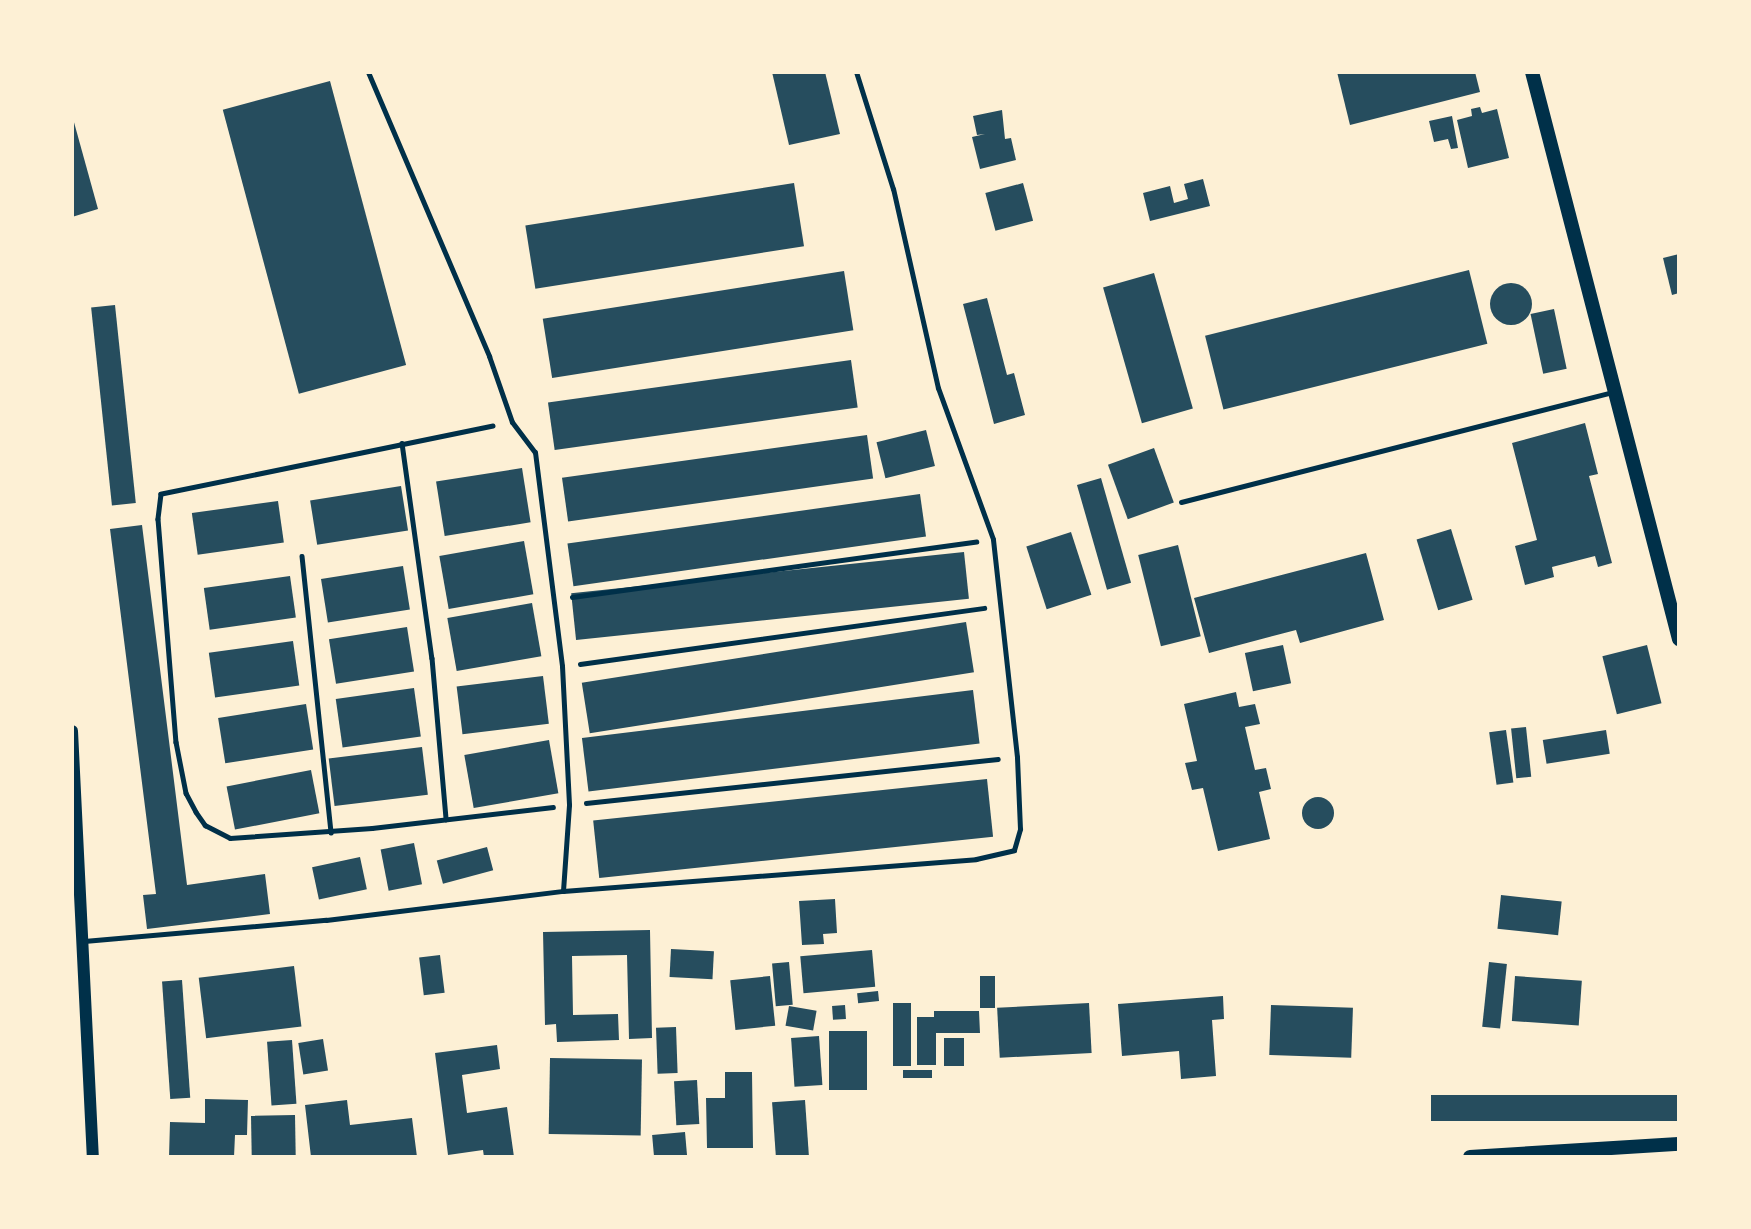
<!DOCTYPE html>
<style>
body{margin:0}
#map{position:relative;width:1751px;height:1229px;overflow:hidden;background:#fdf0d5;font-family:"Golos Text",sans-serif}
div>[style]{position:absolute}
.building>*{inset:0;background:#264d5e;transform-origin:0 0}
.round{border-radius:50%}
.path>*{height:4.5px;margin:-2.25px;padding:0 2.25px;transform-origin:2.25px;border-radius:2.25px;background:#003049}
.service>*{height:5px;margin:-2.5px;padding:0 2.5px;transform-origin:2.5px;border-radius:2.5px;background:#003049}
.tertiary>*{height:12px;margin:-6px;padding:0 6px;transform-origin:6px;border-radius:6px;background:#003049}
.secondary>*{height:14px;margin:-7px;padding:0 7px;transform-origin:7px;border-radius:7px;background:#003049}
span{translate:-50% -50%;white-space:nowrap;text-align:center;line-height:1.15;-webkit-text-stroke:7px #fdf0d5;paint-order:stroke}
.frame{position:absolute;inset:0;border:74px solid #fdf0d5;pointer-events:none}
</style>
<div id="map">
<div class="building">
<i style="clip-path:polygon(772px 72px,825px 72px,840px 134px,789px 145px)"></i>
<i style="clip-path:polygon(1337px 72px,1475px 72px,1480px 92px,1350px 125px)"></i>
<i style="left:330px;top:81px;width:294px;height:111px;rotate:75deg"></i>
<i style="clip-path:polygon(1480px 107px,1482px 113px,1497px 109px,1509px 158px,1468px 168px,1457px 120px,1472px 116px,1471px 109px)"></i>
<i style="clip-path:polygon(1002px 110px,1005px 139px,1011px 138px,1016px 160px,980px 169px,972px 137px,985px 134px,977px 135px,973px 116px)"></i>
<i style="clip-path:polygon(72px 115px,98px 209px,72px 217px)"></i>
<i style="clip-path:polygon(1452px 116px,1458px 148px,1451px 149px,1448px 139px,1434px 142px,1429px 121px)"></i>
<i style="clip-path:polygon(1203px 179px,1210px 206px,1150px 221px,1143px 193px,1170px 186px,1174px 203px,1188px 199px,1184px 184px)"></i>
<i style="left:794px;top:183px;width:64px;height:272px;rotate:81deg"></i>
<i style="left:1023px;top:183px;width:39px;height:39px;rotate:75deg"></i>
<i style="clip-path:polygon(1679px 254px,1679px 293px,1672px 295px,1663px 258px)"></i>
<i style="left:1469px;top:270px;width:76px;height:272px;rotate:76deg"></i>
<i style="left:844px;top:271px;width:60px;height:305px;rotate:81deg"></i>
<i style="left:1154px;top:273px;width:141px;height:53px;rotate:74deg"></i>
<i class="round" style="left:1490px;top:283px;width:42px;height:42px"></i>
<i style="clip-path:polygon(987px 298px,1007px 375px,1014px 373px,1025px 415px,994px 424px,963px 304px)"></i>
<i style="left:115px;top:305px;width:199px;height:24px;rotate:84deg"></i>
<i style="left:1554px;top:309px;width:61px;height:24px;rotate:78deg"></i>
<i style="left:851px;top:360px;width:48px;height:306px;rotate:82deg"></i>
<i style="clip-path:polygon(1585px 423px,1598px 474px,1589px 476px,1612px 563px,1598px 567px,1595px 556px,1552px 567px,1554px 577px,1525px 585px,1515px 546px,1537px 540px,1512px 443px)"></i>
<i style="left:926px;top:430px;width:37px;height:51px;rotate:76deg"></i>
<i style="left:867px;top:435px;width:44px;height:308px;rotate:82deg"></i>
<i style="left:1154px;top:448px;width:58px;height:49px;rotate:70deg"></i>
<i style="left:522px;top:468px;width:55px;height:87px;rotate:81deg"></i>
<i style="left:1101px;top:478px;width:109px;height:25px;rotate:74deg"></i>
<i style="left:401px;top:486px;width:45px;height:92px;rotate:81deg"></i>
<i style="left:920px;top:494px;width:43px;height:356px;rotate:82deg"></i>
<i style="left:278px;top:501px;width:42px;height:87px;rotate:82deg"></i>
<i style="clip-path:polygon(142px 525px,187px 885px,265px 874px,270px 914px,147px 929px,143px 895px,156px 894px,110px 529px)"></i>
<i style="left:1451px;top:529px;width:74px;height:36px;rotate:73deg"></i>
<i style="left:1071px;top:532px;width:66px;height:47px;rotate:72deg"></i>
<i style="left:524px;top:541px;width:54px;height:86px;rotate:80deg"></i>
<i style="left:1178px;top:545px;width:94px;height:41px;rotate:76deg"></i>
<i style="left:964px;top:552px;width:47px;height:395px;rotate:84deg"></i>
<i style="clip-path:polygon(1366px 553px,1384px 620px,1300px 643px,1296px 630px,1209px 653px,1194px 598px)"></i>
<i style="left:403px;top:566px;width:44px;height:83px;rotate:81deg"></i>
<i style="left:290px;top:576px;width:42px;height:87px;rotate:82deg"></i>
<i style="left:532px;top:603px;width:54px;height:86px;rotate:80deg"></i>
<i style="left:966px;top:622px;width:51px;height:389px;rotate:81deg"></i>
<i style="left:407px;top:627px;width:45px;height:79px;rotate:81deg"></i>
<i style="left:293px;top:641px;width:45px;height:85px;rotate:82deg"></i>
<i style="left:1283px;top:645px;width:39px;height:39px;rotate:78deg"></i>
<i style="left:1647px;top:645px;width:60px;height:46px;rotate:76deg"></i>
<i style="left:543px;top:676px;width:48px;height:87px;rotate:83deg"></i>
<i style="left:414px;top:688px;width:49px;height:79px;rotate:82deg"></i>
<i style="left:973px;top:690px;width:54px;height:394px;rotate:83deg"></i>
<i style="clip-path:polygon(1236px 692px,1239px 707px,1255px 704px,1260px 724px,1245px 727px,1255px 770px,1266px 768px,1271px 789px,1259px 792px,1270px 839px,1218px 851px,1203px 788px,1192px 790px,1185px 763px,1197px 761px,1184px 704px)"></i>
<i style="left:306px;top:704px;width:46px;height:89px;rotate:81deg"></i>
<i style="left:1526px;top:727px;width:50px;height:15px;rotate:84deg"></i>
<i style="left:1506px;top:730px;width:53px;height:17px;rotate:82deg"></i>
<i style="left:1606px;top:730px;width:24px;height:64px;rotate:81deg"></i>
<i style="left:549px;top:740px;width:54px;height:86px;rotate:80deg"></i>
<i style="left:422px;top:747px;width:48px;height:94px;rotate:83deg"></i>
<i style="left:311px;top:770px;width:44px;height:86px;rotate:79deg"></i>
<i style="left:987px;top:779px;width:58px;height:396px;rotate:84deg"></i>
<i class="round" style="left:1302px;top:797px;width:32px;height:32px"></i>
<i style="left:414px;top:843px;width:42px;height:34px;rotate:79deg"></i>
<i style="left:487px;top:847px;width:24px;height:52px;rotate:75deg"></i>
<i style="left:360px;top:857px;width:33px;height:49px;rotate:78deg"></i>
<i style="left:1501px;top:895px;width:61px;height:34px;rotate:6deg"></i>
<i style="clip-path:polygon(835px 899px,837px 933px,823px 934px,824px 944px,802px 945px,799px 901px)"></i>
<i style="clip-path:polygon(650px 930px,652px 1038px,629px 1039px,627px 955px,572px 956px,573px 1015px,618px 1014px,619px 1040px,557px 1042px,556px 1024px,545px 1025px,543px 932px)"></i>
<i style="left:671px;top:949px;width:43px;height:28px;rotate:3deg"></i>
<i style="left:872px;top:950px;width:37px;height:72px;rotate:85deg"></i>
<i style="left:440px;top:955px;width:38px;height:21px;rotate:83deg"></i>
<i style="left:789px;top:962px;width:43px;height:17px;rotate:85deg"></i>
<i style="left:1489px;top:962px;width:18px;height:65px;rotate:6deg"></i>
<i style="left:294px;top:966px;width:61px;height:96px;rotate:83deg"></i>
<i style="left:770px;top:976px;width:50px;height:40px;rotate:84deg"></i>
<i style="left:995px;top:976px;width:32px;height:15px;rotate:90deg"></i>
<i style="left:1515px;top:976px;width:67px;height:45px;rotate:4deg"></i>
<i style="left:182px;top:980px;width:118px;height:20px;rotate:86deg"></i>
<i style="left:878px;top:991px;width:10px;height:21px;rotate:84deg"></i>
<i style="clip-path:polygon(1223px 996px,1224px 1019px,1212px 1020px,1216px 1076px,1181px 1079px,1179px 1051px,1122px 1056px,1118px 1004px)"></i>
<i style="left:893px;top:1003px;width:18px;height:63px"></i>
<i style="left:1089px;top:1003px;width:50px;height:92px;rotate:87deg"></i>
<i style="left:845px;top:1005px;width:14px;height:13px;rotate:86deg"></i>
<i style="left:1271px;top:1005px;width:82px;height:50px;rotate:2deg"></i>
<i style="left:789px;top:1006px;width:28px;height:20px;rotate:10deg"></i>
<i style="clip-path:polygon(934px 1011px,979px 1011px,980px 1033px,936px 1033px,936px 1065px,917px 1065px,917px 1017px,934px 1017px)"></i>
<i style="left:676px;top:1027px;width:46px;height:20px;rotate:88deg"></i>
<i style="left:867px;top:1031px;width:59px;height:38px;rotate:90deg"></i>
<i style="left:819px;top:1036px;width:49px;height:28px;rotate:86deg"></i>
<i style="left:944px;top:1038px;width:20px;height:28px"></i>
<i style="left:323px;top:1039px;width:32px;height:25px;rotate:81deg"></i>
<i style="left:292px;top:1040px;width:64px;height:25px;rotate:86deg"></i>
<i style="clip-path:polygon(497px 1045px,500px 1069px,462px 1075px,467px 1113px,507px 1107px,514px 1157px,484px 1157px,483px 1150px,448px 1155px,435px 1053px)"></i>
<i style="left:550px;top:1058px;width:92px;height:76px;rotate:1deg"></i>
<i style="left:932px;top:1070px;width:8px;height:29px;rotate:90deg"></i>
<i style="clip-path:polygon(725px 1072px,752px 1072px,753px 1148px,707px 1148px,706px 1098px,725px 1098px)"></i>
<i style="left:697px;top:1080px;width:44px;height:23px;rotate:87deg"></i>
<i style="left:1679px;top:1095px;width:26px;height:248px;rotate:90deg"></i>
<i style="clip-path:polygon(205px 1099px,248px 1100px,247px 1135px,235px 1135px,234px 1157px,169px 1157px,170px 1122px,205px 1123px)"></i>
<i style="clip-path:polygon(347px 1100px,350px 1125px,412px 1118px,417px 1157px,311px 1157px,305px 1105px)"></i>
<i style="left:805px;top:1100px;width:57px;height:33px;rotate:86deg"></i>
<i style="left:295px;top:1115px;width:42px;height:44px;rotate:89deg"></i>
<i style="left:685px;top:1132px;width:25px;height:33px;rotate:85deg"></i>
</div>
<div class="path">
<i style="left:493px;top:426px;width:339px;rotate:168.4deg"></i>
<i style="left:161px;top:494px;width:25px;rotate:97deg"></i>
<i style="left:158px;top:519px;width:224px;rotate:85.4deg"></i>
<i style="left:176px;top:742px;width:52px;rotate:78.9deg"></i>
<i style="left:186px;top:793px;width:21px;rotate:62deg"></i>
<i style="left:196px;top:812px;width:16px;rotate:55deg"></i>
<i style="left:205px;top:825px;width:28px;rotate:27deg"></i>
<i style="left:230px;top:838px;width:142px;rotate:-4deg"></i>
<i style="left:372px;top:828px;width:182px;rotate:-6.6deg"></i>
<i style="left:402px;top:443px;width:217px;rotate:82.1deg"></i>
<i style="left:432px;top:658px;width:162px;rotate:85deg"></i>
<i style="left:302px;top:556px;width:278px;rotate:84deg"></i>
<i style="left:572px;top:597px;width:408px;rotate:-7.8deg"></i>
<i style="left:580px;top:664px;width:408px;rotate:-7.9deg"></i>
<i style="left:586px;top:803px;width:414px;rotate:-6.1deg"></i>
</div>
<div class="service">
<i style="left:368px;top:72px;width:309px;rotate:66.9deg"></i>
<i style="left:489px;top:356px;width:70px;rotate:70.8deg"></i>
<i style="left:512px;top:422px;width:38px;rotate:53deg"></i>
<i style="left:535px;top:452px;width:216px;rotate:82.8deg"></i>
<i style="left:562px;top:666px;width:139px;rotate:87.1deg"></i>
<i style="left:569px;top:805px;width:86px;rotate:94deg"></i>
<i style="left:1181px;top:502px;width:445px;rotate:-14.3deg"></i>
<i style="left:84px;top:941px;width:243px;rotate:-5deg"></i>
<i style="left:326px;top:920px;width:239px;rotate:-7deg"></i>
<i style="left:563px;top:891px;width:414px;rotate:-4.4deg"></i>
<i style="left:976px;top:859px;width:39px;rotate:-13deg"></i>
<i style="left:1014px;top:850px;width:22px;rotate:-74deg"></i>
<i style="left:1020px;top:829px;width:72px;rotate:-92.4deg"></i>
<i style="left:1017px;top:757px;width:219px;rotate:-96.3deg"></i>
<i style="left:993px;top:539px;width:161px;rotate:-110deg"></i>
<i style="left:938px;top:388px;width:204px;rotate:-102.7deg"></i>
<i style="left:893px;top:189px;width:123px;rotate:-107.5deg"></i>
</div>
<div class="tertiary">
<i style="left:72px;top:731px;width:427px;rotate:87.2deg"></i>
</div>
<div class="secondary">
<i style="left:1532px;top:72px;width:586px;rotate:75.47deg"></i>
<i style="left:1470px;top:1157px;width:209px;rotate:-3.6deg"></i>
</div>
<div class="frame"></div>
</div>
